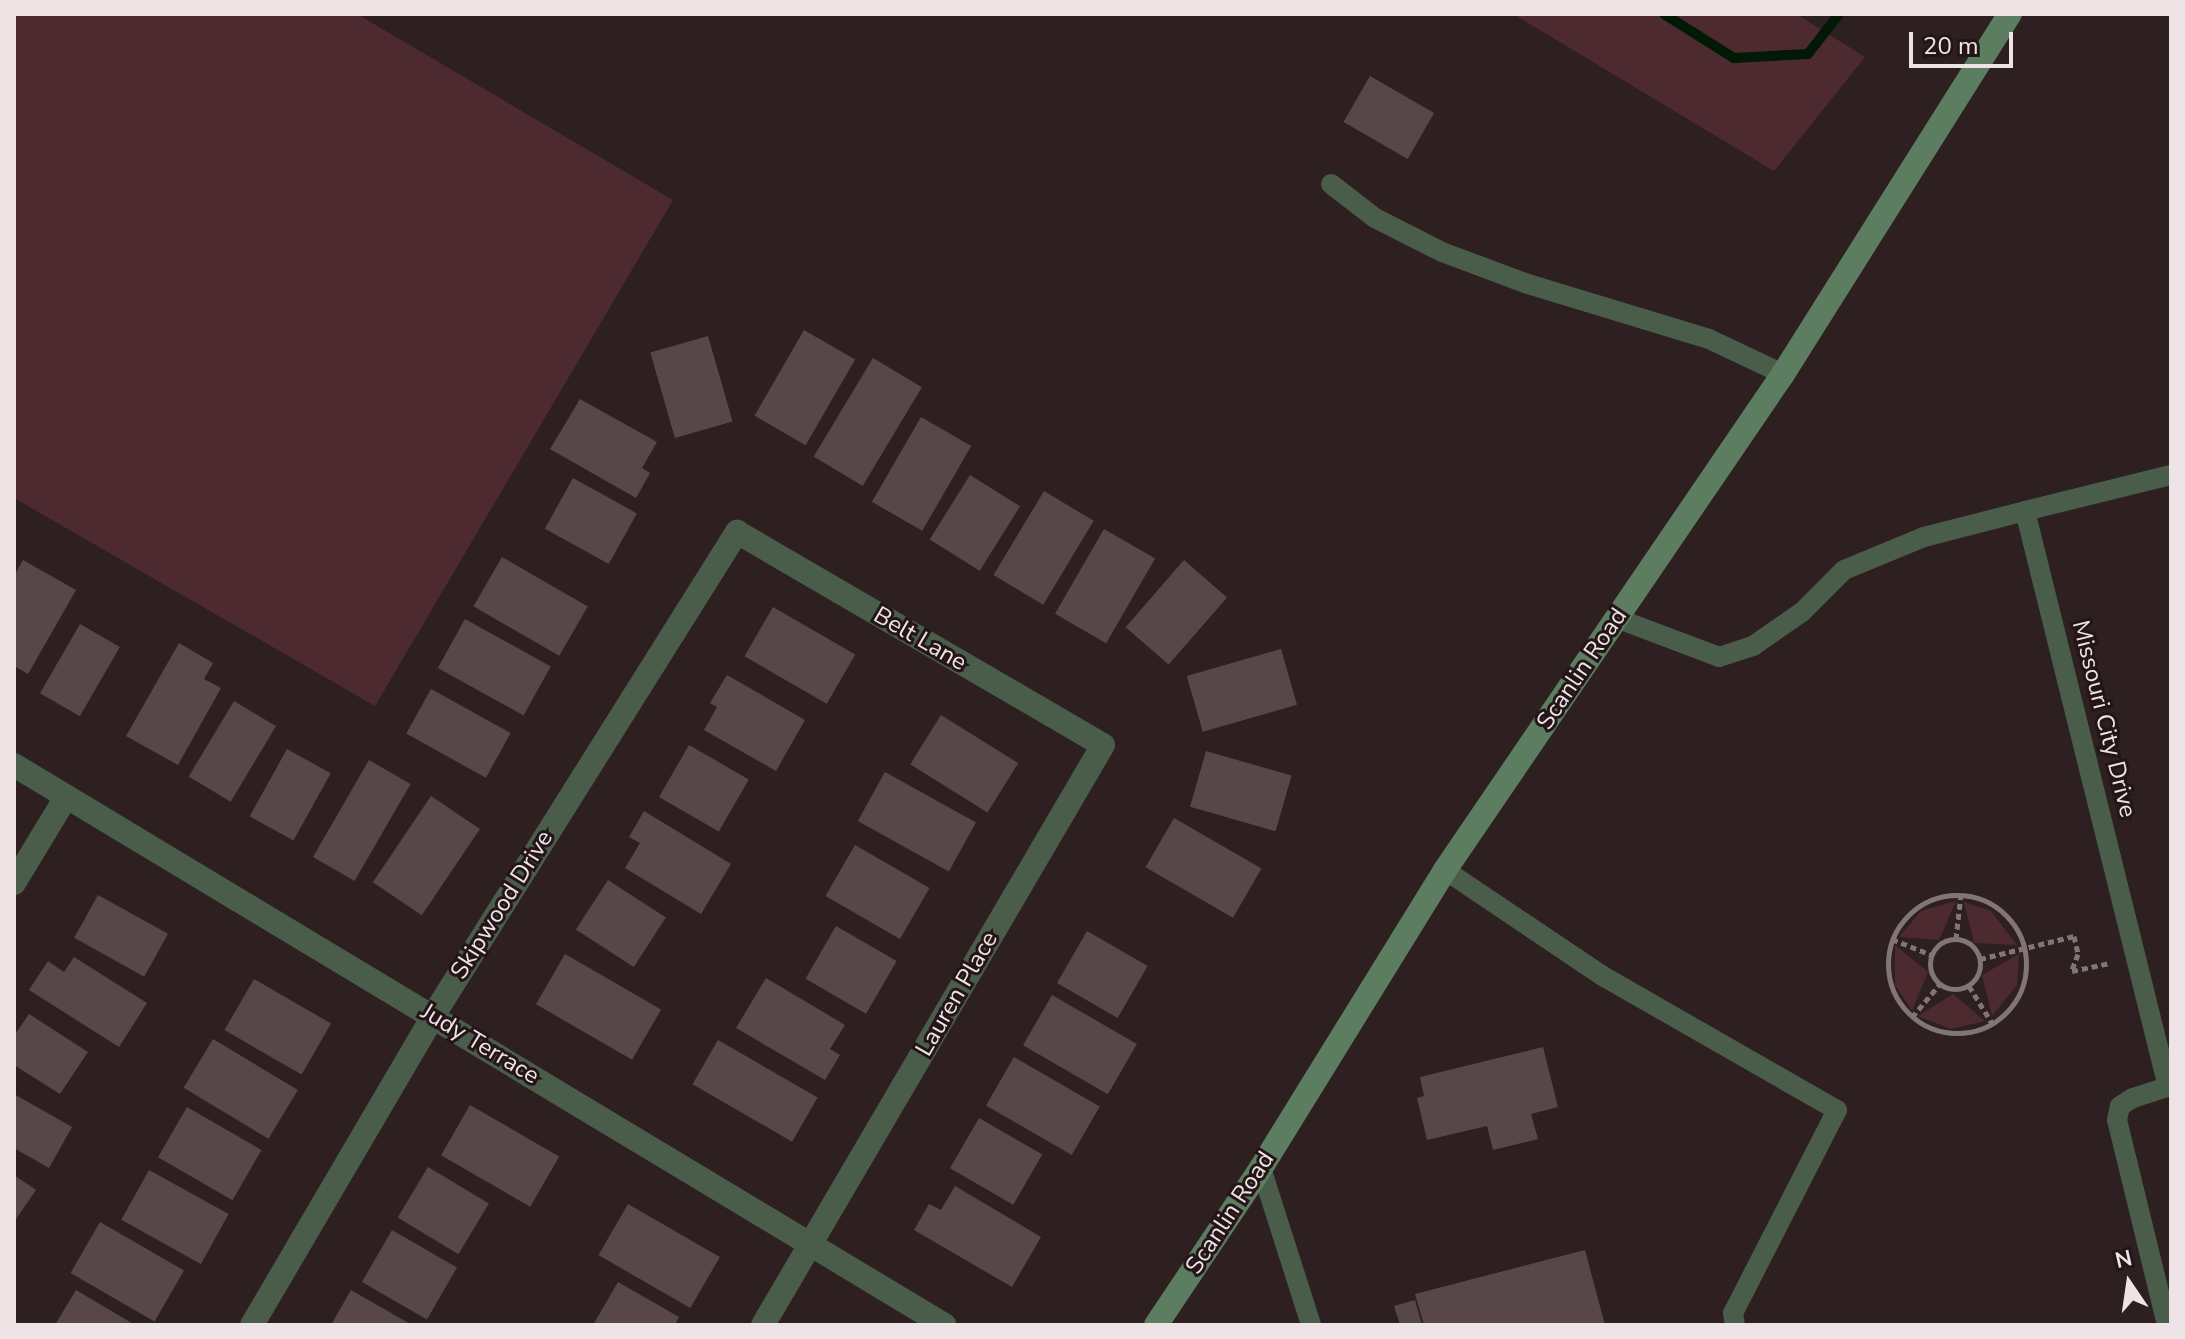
<!DOCTYPE html>
<style>
body{margin:0}
#map{position:relative;width:2185px;height:1339px;overflow:hidden;background:#2e2021;font-family:"Nunito Sans",sans-serif}
div>[style]{position:absolute}
.green>*{inset:0;background:#4d2a30}
.stream>*{height:10px;margin:-5px;padding:0 5px;transform-origin:5px;border-radius:5px;background:#011905}
.building>*{inset:0;background:#58474a;transform-origin:0 0}
.path>*{height:5px;margin-top:-2.5px;transform-origin:0;background:repeating-linear-gradient(90deg,#827576 0 6px,transparent 0 10px)}
.path>.ring{margin:-2.5px;padding:0;box-sizing:content-box;background:none;border:5px solid #827576;border-radius:50%}
.lane>*{height:20px;margin:-10px;padding:0 10px;transform-origin:10px;border-radius:10px;background:#495d4a}
.street>*{height:24px;margin:-12px;padding:0 12px;transform-origin:12px;border-radius:12px;background:#495d4a}
.secondary>*{height:24px;margin:-12px;padding:0 12px;transform-origin:12px;border-radius:12px;background:#5c7d5f}
span{translate:-50% -50%;white-space:nowrap;text-align:center;line-height:1.15;-webkit-text-stroke:6px #241618;paint-order:stroke}
.street-label{font-size:24px;color:#efe4e5}
.frame{position:absolute;inset:0;border:16px solid #efe4e5;pointer-events:none}
.north{position:absolute;left:2089px;top:1243px;width:80px;height:80px;-webkit-text-stroke:6px #241618;paint-order:stroke;rotate:347deg;font-size:22px;font-weight:700;line-height:32px;text-align:center;color:#efe4e5}
.north::after{content:'';display:block;margin:auto;width:28px;height:36px;background:#efe4e5;clip-path:polygon(50% 0,100% 100%,50% 72%,0 100%)}
.scale{position:absolute;left:1909px;top:32px;width:104px;height:36px;box-sizing:border-box;border:4px solid #efe4e5;border-top:0;padding-left:10px;font-size:24px;line-height:28px;white-space:nowrap;color:#efe4e5;-webkit-text-stroke:6px #241618;paint-order:stroke}
</style>
<div id="map">
<div class="green">
<i style="clip-path:polygon(14px 14px,357px 14px,673px 200px,375px 706px,14px 498px)"></i>
<i style="clip-path:polygon(1513px 14px,1796px 14px,1865px 57px,1774px 171px)"></i>
<i style="clip-path:polygon(1956px 901px,1939px 940px,1899px 937px,1921px 911px)"></i>
<i style="clip-path:polygon(1964px 902px,1991px 911px,2017px 945px,1974px 943px)"></i>
<i style="clip-path:polygon(1895px 945px,1928px 972px,1912px 1011px,1895px 985px)"></i>
<i style="clip-path:polygon(2019px 954px,2017px 985px,1992px 1016px,1982px 975px)"></i>
<i style="clip-path:polygon(1953px 994px,1985px 1021px,1951px 1029px,1918px 1016px)"></i>
</div>
<div class="stream">
<i style="left:1664px;top:14px;width:83px;rotate:32.2deg"></i>
<i style="left:1734px;top:58px;width:74px;rotate:-3.1deg"></i>
<i style="left:1808px;top:54px;width:51px;rotate:-52.2deg"></i>
</div>
<div class="building">
<i style="left:1370px;top:76px;width:74px;height:53px;rotate:30deg"></i>
<i style="left:804px;top:330px;width:59px;height:99px;rotate:30deg"></i>
<i style="left:708px;top:336px;width:89px;height:60px;rotate:74deg"></i>
<i style="left:873px;top:358px;width:57px;height:115px;rotate:31deg"></i>
<i style="clip-path:polygon(580px 399px,657px 442px,642px 468px,650px 473px,636px 498px,550px 449px)"></i>
<i style="left:921px;top:417px;width:58px;height:98px;rotate:30deg"></i>
<i style="left:970px;top:475px;width:59px;height:76px;rotate:32deg"></i>
<i style="left:573px;top:478px;width:73px;height:58px;rotate:29deg"></i>
<i style="left:1044px;top:491px;width:58px;height:98px;rotate:31deg"></i>
<i style="left:1104px;top:529px;width:59px;height:98px;rotate:30deg"></i>
<i style="left:502px;top:557px;width:99px;height:57px;rotate:30deg"></i>
<i style="clip-path:polygon(23px 560px,76px 590px,28px 674px,14px 666px,14px 576px)"></i>
<i style="left:1184px;top:560px;width:57px;height:89px;rotate:41deg"></i>
<i style="left:773px;top:607px;width:95px;height:57px;rotate:30deg"></i>
<i style="left:465px;top:619px;width:98px;height:56px;rotate:29deg"></i>
<i style="left:80px;top:624px;width:46px;height:80px;rotate:30deg"></i>
<i style="clip-path:polygon(179px 643px,213px 663px,204px 679px,221px 688px,178px 765px,126px 736px)"></i>
<i style="left:1281px;top:649px;width:58px;height:98px;rotate:74deg"></i>
<i style="clip-path:polygon(727px 675px,805px 720px,776px 771px,704px 730px,717px 707px,710px 703px)"></i>
<i style="left:431px;top:689px;width:91px;height:51px;rotate:29deg"></i>
<i style="left:234px;top:701px;width:49px;height:88px;rotate:31deg"></i>
<i style="left:941px;top:715px;width:91px;height:58px;rotate:32deg"></i>
<i style="left:689px;top:745px;width:69px;height:60px;rotate:30deg"></i>
<i style="left:287px;top:749px;width:50px;height:77px;rotate:29deg"></i>
<i style="left:1206px;top:751px;width:89px;height:58px;rotate:16deg"></i>
<i style="left:369px;top:760px;width:48px;height:112px;rotate:30deg"></i>
<i style="left:885px;top:772px;width:104px;height:56px;rotate:29deg"></i>
<i style="left:431px;top:796px;width:59px;height:104px;rotate:34deg"></i>
<i style="clip-path:polygon(644px 811px,731px 864px,701px 914px,625px 868px,640px 843px,629px 837px)"></i>
<i style="left:1174px;top:818px;width:101px;height:57px;rotate:30deg"></i>
<i style="left:855px;top:845px;width:86px;height:59px;rotate:30deg"></i>
<i style="left:608px;top:880px;width:69px;height:59px;rotate:33deg"></i>
<i style="left:98px;top:895px;width:80px;height:49px;rotate:29deg"></i>
<i style="left:836px;top:926px;width:70px;height:61px;rotate:30deg"></i>
<i style="left:1087px;top:931px;width:70px;height:60px;rotate:30deg"></i>
<i style="left:565px;top:954px;width:111px;height:58px;rotate:30deg"></i>
<i style="clip-path:polygon(74px 957px,147px 1003px,119px 1047px,29px 990px,48px 961px,64px 972px)"></i>
<i style="clip-path:polygon(766px 978px,845px 1025px,830px 1049px,840px 1055px,825px 1080px,736px 1028px)"></i>
<i style="left:254px;top:979px;width:89px;height:59px;rotate:30deg"></i>
<i style="left:1052px;top:995px;width:98px;height:58px;rotate:30deg"></i>
<i style="clip-path:polygon(29px 1014px,88px 1052px,60px 1094px,14px 1065px,14px 1036px)"></i>
<i style="left:213px;top:1039px;width:99px;height:57px;rotate:31deg"></i>
<i style="left:718px;top:1040px;width:115px;height:51px;rotate:30deg"></i>
<i style="clip-path:polygon(1543px 1047px,1558px 1107px,1531px 1114px,1538px 1139px,1493px 1150px,1487px 1126px,1427px 1140px,1417px 1098px,1424px 1096px,1420px 1077px)"></i>
<i style="left:1014px;top:1057px;width:99px;height:56px;rotate:30deg"></i>
<i style="clip-path:polygon(14px 1094px,72px 1127px,49px 1168px,14px 1148px)"></i>
<i style="left:470px;top:1105px;width:103px;height:58px;rotate:30deg"></i>
<i style="left:187px;top:1107px;width:86px;height:58px;rotate:30deg"></i>
<i style="left:979px;top:1118px;width:73px;height:58px;rotate:30deg"></i>
<i style="left:428px;top:1167px;width:71px;height:59px;rotate:31deg"></i>
<i style="left:149px;top:1170px;width:91px;height:57px;rotate:29deg"></i>
<i style="clip-path:polygon(14px 1175px,36px 1190px,14px 1222px)"></i>
<i style="clip-path:polygon(955px 1186px,1041px 1237px,1012px 1287px,914px 1230px,929px 1204px,941px 1210px)"></i>
<i style="left:628px;top:1204px;width:106px;height:59px;rotate:30deg"></i>
<i style="left:100px;top:1222px;width:97px;height:59px;rotate:30deg"></i>
<i style="left:392px;top:1230px;width:75px;height:60px;rotate:30deg"></i>
<i style="clip-path:polygon(1585px 1250px,1605px 1325px,1424px 1325px,1415px 1294px)"></i>
<i style="clip-path:polygon(618px 1282px,679px 1317px,675px 1325px,593px 1325px)"></i>
<i style="clip-path:polygon(76px 1290px,135px 1325px,55px 1325px)"></i>
<i style="clip-path:polygon(351px 1290px,412px 1325px,331px 1325px)"></i>
<i style="clip-path:polygon(1415px 1300px,1422px 1325px,1400px 1325px,1394px 1306px)"></i>
</div>
<div class="path">
<i class="ring" style="left:1888px;top:895px;width:133px;height:133px"></i>
<i class="ring" style="left:1930px;top:939px;width:45px;height:45px"></i>
<i style="left:1892px;top:939px;width:43px;rotate:21.8deg"></i>
<i style="left:1956px;top:939px;width:45px;rotate:-83.7deg"></i>
<i style="left:1980px;top:959px;width:97px;rotate:-13.7deg"></i>
<i style="left:2074px;top:936px;width:18px;rotate:77deg"></i>
<i style="left:2078px;top:954px;width:19px;rotate:111deg"></i>
<i style="left:2072px;top:971px;width:38px;rotate:-12deg"></i>
<i style="left:1969px;top:986px;width:44px;rotate:58.1deg"></i>
<i style="left:1912px;top:1017px;width:43px;rotate:-49.7deg"></i>
</div>
<div class="lane">
<i style="left:1331px;top:184px;width:56px;rotate:37.7deg"></i>
<i style="left:1375px;top:218px;width:75px;rotate:26.9deg"></i>
<i style="left:1442px;top:252px;width:89px;rotate:20.5deg"></i>
<i style="left:1525px;top:283px;width:192px;rotate:16.9deg"></i>
<i style="left:1709px;top:339px;width:82px;rotate:25.3deg"></i>
<i style="left:1616px;top:618px;width:110px;rotate:20.7deg"></i>
<i style="left:1719px;top:657px;width:36px;rotate:-18deg"></i>
<i style="left:1753px;top:646px;width:60px;rotate:-34.8deg"></i>
<i style="left:1802px;top:612px;width:59px;rotate:-45deg"></i>
<i style="left:1844px;top:570px;width:87px;rotate:-22.4deg"></i>
<i style="left:1924px;top:537px;width:104px;rotate:-14.4deg"></i>
<i style="left:1445px;top:870px;width:188px;rotate:33.9deg"></i>
<i style="left:1601px;top:975px;width:272px;rotate:29.8deg"></i>
<i style="left:1837px;top:1110px;width:228px;rotate:117.1deg"></i>
<i style="left:1733px;top:1313px;width:12px;rotate:81deg"></i>
<i style="left:2168px;top:1087px;width:593px;rotate:-103.94deg"></i>
<i style="left:2025px;top:511px;width:150px;rotate:-13.9deg"></i>
<i style="left:1261px;top:1168px;width:165px;rotate:72.3deg"></i>
<i style="left:2167px;top:1325px;width:211px;rotate:-103.7deg"></i>
<i style="left:2117px;top:1120px;width:14px;rotate:-78deg"></i>
<i style="left:2120px;top:1106px;width:15px;rotate:-32deg"></i>
<i style="left:2133px;top:1098px;width:40px;rotate:-18deg"></i>
</div>
<div class="street">
<i style="left:14px;top:765px;width:1086px;rotate:31.05deg"></i>
<i style="left:14px;top:883px;width:100px;rotate:-58.8deg"></i>
<i style="left:252px;top:1325px;width:358px;rotate:-59.6deg"></i>
<i style="left:433px;top:1016px;width:572px;rotate:-57.87deg"></i>
<i style="left:737px;top:532px;width:423px;rotate:30.2deg"></i>
<i style="left:1103px;top:745px;width:672px;rotate:120.38deg"></i>
</div>
<div class="secondary">
<i style="left:1156px;top:1325px;width:189px;rotate:-56.2deg"></i>
<i style="left:1261px;top:1168px;width:350px;rotate:-58.3deg"></i>
<i style="left:1445px;top:870px;width:600px;rotate:-55.73deg"></i>
<i style="left:1783px;top:374px;width:426px;rotate:-57.8deg"></i>
</div>
<div class="street-label">
<span style="left:920px;top:639px;rotate:30deg">Belt Lane</span>
<span style="left:1582px;top:669px;rotate:-56deg">Scanlin Road</span>
<span style="left:2104px;top:719px;rotate:76deg">Missouri City Drive</span>
<span style="left:502px;top:905px;rotate:-58deg">Skipwood Drive</span>
<span style="left:957px;top:994px;rotate:-60deg">Lauren Place</span>
<span style="left:480px;top:1044px;rotate:31deg">Judy Terrace</span>
<span style="left:1230px;top:1213px;rotate:-57deg">Scanlin Road</span>
</div>
<div class="frame"></div>
<div class="north">N</div>
<div class="scale">20 m</div>
</div>
